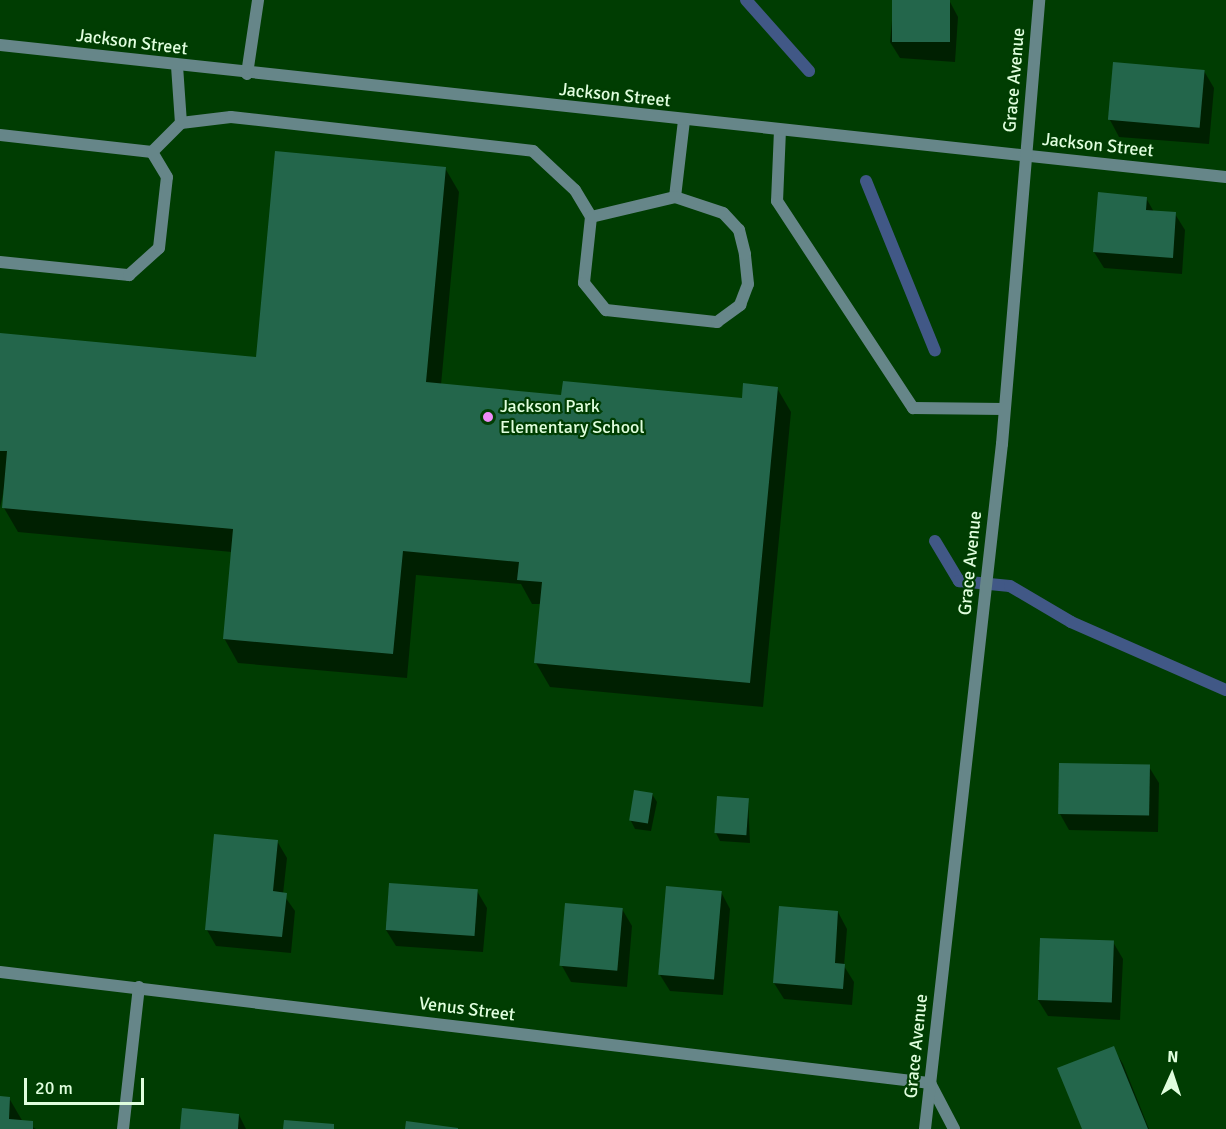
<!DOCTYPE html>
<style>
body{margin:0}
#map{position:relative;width:1226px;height:1129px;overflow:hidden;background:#003d02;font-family:Signika,sans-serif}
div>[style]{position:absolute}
.shadow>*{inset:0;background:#0007}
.stream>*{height:12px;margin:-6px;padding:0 6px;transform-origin:6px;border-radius:6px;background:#415886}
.building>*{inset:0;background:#23664b;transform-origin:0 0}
.lane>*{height:12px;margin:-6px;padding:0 6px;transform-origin:6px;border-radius:6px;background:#668689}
.street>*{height:12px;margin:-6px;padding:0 6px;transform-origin:6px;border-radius:6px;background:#668689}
.dots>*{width:16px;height:16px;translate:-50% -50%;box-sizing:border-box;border:3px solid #003d02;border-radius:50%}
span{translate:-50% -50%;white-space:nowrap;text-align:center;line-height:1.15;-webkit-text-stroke:4.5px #003d02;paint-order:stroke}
.street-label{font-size:18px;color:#e0fede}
.poi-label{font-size:18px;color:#e0fede}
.left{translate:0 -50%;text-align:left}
.north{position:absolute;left:1142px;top:1045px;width:60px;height:60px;-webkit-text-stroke:4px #003d02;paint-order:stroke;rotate:3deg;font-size:16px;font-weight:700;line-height:24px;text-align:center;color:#e0fede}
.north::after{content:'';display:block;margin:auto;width:21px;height:27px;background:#e0fede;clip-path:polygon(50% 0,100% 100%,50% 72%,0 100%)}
.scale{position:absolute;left:24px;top:1078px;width:120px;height:27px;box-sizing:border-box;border:3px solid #e0fede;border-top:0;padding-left:8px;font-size:18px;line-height:21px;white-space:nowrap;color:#e0fede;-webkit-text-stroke:4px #003d02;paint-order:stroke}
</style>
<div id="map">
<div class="shadow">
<i style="clip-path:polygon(894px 0,949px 0,958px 17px,955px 62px,900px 58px,890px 42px)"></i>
<i style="clip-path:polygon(1204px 71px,1214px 88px,1209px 144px,1119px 137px,1110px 120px)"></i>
<i style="clip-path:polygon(445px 168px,459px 192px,441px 385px,563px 396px,743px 400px,777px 388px,791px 412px,763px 707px,550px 687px,536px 663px,541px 604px,532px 604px,521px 584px,416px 575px,407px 678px,238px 663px,224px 638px,232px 552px,18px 532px,4px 508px,7px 474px,0 508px,0 335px,257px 359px)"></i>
<i style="clip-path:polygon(1146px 198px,1154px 212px,1175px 214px,1185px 230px,1182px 274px,1104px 268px,1094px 252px)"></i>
<i style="clip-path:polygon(1149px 767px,1159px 783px,1158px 832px,1069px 830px,1060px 814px)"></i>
<i style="clip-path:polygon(652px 794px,657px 802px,651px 831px,635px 829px,631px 821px)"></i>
<i style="clip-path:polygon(748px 799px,750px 843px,720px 841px,716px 833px)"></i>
<i style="clip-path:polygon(277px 841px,287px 858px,283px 894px,295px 911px,291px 953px,216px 946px,207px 930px)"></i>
<i style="clip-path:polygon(477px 891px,487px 908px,483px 952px,396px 946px,386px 930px)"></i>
<i style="clip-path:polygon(721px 892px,730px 909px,723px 995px,670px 991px,660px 975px)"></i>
<i style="clip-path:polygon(622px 909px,632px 926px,627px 987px,571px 982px,562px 966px)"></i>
<i style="clip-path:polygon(838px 912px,847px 929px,844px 966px,854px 982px,852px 1005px,784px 999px,774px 983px)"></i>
<i style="clip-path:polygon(1113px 942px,1123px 959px,1120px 1020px,1048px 1016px,1038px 1000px)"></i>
<i style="clip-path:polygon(1113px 1048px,1123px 1064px,1149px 1129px,1084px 1129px)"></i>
<i style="clip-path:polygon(0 1097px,9px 1098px,23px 1122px,36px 1129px,0 1129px)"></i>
<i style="clip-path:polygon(239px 1115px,246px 1129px,182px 1129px)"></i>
</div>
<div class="stream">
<i style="left:746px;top:0;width:95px;rotate:48.4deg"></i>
<i style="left:866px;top:181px;width:183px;rotate:67.9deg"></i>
<i style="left:935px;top:541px;width:47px;rotate:59deg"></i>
<i style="left:959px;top:581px;width:51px;rotate:5.6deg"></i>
<i style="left:1010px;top:586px;width:71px;rotate:30.5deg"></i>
<i style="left:1071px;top:622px;width:169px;rotate:23.7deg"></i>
</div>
<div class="building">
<i style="left:892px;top:0;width:58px;height:42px"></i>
<i style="left:1113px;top:62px;width:92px;height:58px;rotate:5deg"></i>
<i style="clip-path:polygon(275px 151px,446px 167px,426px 382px,561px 395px,563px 381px,742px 398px,743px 383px,778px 387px,750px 683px,534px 663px,542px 582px,517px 580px,519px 562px,403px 551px,393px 654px,223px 639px,233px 529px,2px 508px,7px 451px,0 451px,0 333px,256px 357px)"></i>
<i style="clip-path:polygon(1098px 192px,1147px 197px,1146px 210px,1176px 212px,1173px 258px,1093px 252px)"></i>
<i style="left:1059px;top:763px;width:91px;height:51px;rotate:1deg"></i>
<i style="left:634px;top:790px;width:19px;height:31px;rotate:9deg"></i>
<i style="left:717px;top:796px;width:32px;height:37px;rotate:4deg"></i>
<i style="clip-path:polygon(214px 834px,278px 840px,273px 891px,287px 893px,282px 937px,205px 930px)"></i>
<i style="left:389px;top:883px;width:89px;height:47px;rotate:4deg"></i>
<i style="left:666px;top:886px;width:56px;height:89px;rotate:5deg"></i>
<i style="left:565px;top:903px;width:58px;height:63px;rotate:5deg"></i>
<i style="clip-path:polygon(779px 906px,838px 911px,835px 963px,845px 964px,843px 989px,773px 983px)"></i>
<i style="left:1040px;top:938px;width:74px;height:62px;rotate:2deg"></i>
<i style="clip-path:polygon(1114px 1046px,1148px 1129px,1082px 1129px,1057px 1068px)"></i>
<i style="clip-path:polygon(0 1096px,10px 1097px,9px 1119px,33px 1121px,33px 1129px,0 1129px)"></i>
<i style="clip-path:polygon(182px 1108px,239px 1114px,238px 1129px,180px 1129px)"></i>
<i style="clip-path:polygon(284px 1120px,334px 1124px,334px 1129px,283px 1129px)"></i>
<i style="clip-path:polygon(406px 1121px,458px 1128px,458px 1129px,405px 1129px)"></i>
</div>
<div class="lane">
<i style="left:177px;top:66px;width:57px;rotate:86deg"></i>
<i style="left:780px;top:130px;width:71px;rotate:92.4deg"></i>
<i style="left:777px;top:201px;width:248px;rotate:56.7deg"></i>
<i style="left:913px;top:408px;width:91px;rotate:0.6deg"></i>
<i style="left:0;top:135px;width:153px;rotate:6.4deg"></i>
<i style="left:152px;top:152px;width:41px;rotate:-45deg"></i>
<i style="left:181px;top:123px;width:50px;rotate:-6.8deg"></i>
<i style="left:231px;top:117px;width:304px;rotate:6.4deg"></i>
<i style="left:533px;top:151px;width:57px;rotate:42.9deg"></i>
<i style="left:575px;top:190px;width:31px;rotate:59deg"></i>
<i style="left:591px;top:217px;width:66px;rotate:96.1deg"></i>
<i style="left:584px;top:283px;width:35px;rotate:51deg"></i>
<i style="left:606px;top:310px;width:112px;rotate:6.2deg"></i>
<i style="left:717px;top:322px;width:29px;rotate:-36deg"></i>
<i style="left:740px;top:305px;width:22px;rotate:-69deg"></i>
<i style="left:748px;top:284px;width:30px;rotate:-96deg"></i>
<i style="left:745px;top:254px;width:25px;rotate:-104deg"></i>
<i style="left:739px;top:230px;width:23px;rotate:-133deg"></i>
<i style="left:723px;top:213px;width:51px;rotate:-161.6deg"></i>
<i style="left:675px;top:197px;width:78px;rotate:-83.3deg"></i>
<i style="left:591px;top:217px;width:86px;rotate:-13.4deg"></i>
<i style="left:0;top:262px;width:130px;rotate:5.8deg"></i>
<i style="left:129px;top:275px;width:40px;rotate:-42deg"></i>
<i style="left:159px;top:248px;width:71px;rotate:-83.6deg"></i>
<i style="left:167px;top:177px;width:29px;rotate:-121deg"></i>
</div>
<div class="street">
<i style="left:0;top:45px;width:1233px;rotate:6.15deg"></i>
<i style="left:247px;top:74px;width:75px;rotate:-81.5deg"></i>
<i style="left:0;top:972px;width:937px;rotate:6.81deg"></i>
<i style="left:930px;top:1083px;width:52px;rotate:62.4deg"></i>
<i style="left:123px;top:1129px;width:143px;rotate:-83.6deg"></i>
<i style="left:925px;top:1129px;width:689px;rotate:-83.59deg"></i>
<i style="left:1002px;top:444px;width:446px;rotate:-85.2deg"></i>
</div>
<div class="dots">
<i style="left:488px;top:417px;background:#ee8cf8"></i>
</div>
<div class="street-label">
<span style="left:132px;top:42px;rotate:7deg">Jackson Street</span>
<span style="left:1014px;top:80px;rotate:-85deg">Grace Avenue</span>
<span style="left:615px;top:95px;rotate:6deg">Jackson Street</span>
<span style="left:1098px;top:145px;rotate:6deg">Jackson Street</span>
<span style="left:970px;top:563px;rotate:-84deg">Grace Avenue</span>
<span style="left:467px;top:1009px;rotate:7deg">Venus Street</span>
<span style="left:916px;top:1046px;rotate:-84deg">Grace Avenue</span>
</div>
<div class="poi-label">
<span class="left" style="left:500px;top:417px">Jackson Park<br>Elementary School</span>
</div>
<div class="north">N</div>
<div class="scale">20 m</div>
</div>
